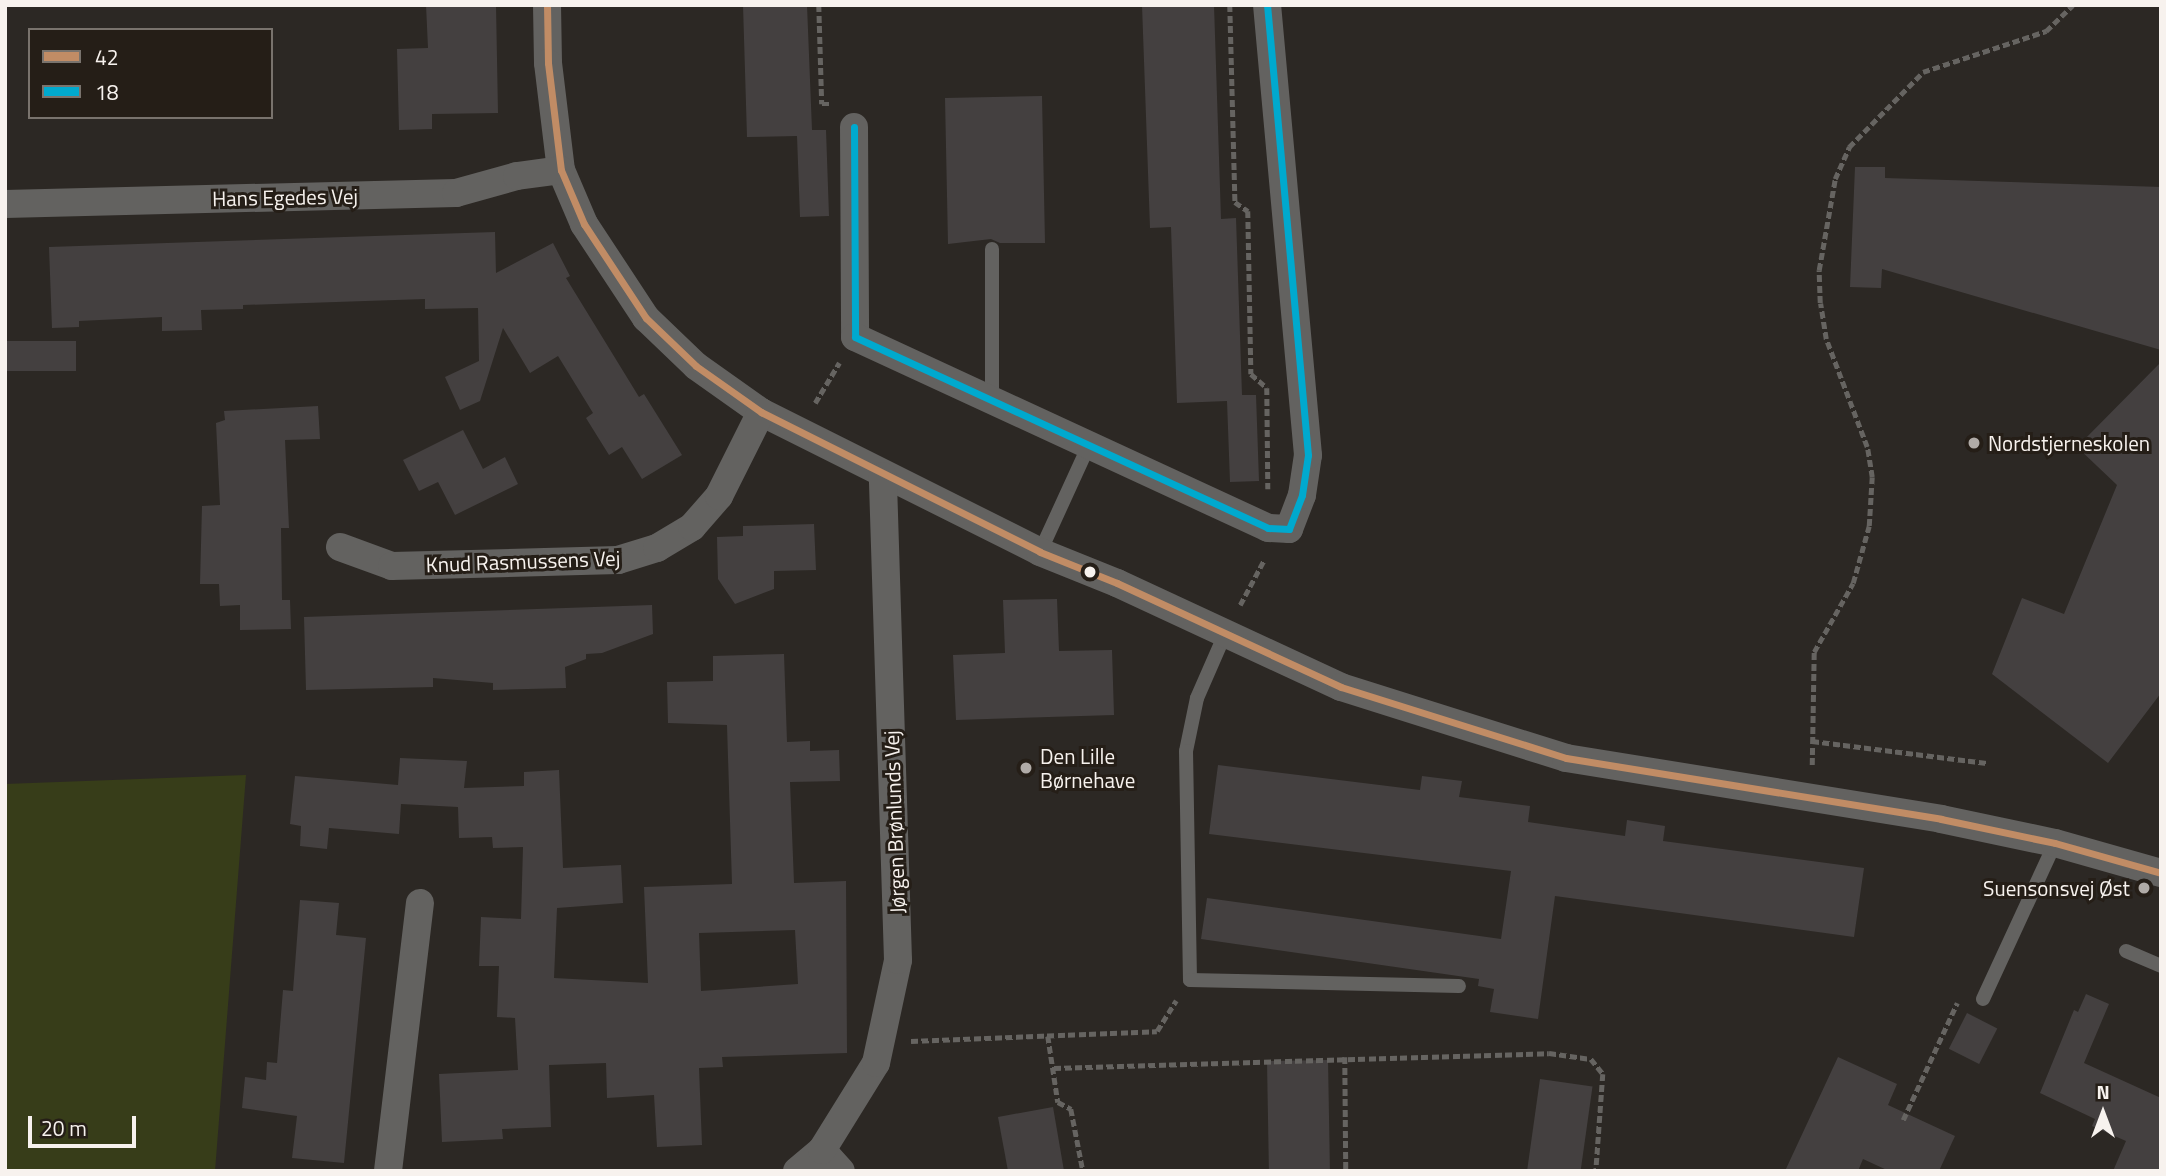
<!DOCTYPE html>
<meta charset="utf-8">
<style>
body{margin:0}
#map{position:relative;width:2166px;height:1176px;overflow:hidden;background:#2c2824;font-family:"Titillium Web",sans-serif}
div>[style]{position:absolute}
.green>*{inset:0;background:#373d19}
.building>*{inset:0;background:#444040;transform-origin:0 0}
.path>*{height:4.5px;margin-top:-2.25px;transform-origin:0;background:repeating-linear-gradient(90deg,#666461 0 7px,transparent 0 10.5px)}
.lane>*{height:14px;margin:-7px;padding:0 7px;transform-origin:7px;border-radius:7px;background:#636260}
.street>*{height:28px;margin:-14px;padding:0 14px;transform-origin:14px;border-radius:14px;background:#636260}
.bus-1>*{height:7px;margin:-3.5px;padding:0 3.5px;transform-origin:3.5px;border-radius:3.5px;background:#c18c65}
.bus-2>*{height:7px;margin:-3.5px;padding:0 3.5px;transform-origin:3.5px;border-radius:3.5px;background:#00a9ce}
.dots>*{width:19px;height:19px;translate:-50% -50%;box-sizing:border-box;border:4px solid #251e17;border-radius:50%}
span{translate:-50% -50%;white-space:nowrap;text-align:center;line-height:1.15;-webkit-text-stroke:6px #251e17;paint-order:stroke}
.street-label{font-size:21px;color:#f7f2ee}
.poi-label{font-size:21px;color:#f7f2ee}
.left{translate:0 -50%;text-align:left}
.right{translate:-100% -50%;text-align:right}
.frame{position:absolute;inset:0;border:7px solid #f7f2ee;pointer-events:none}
.legend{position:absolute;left:28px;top:28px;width:245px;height:91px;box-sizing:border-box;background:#251e17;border:2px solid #79736d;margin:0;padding:9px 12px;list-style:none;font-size:21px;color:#f7f2ee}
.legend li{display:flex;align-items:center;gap:14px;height:35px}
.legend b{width:35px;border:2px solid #79736d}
.north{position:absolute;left:2068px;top:1078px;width:70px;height:70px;-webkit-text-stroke:5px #251e17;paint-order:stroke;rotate:0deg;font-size:19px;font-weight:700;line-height:28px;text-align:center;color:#f7f2ee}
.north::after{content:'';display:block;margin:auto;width:24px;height:32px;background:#f7f2ee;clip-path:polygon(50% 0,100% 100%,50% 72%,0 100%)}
.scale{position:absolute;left:28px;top:1116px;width:108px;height:32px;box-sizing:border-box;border:4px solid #f7f2ee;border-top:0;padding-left:9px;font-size:21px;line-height:24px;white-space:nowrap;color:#f7f2ee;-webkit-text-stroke:5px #251e17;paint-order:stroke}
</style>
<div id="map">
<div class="green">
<i style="clip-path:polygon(246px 775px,215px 1171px,5px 1171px,5px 784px)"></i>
</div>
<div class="building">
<i style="clip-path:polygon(426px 5px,496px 5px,498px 113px,432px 114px,432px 129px,399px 130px,397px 49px,428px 48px)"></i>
<i style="clip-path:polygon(743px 5px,807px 5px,812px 130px,826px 130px,829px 216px,800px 217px,797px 136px,747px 137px)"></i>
<i style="clip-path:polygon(1142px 5px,1214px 5px,1221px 219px,1236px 218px,1242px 395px,1256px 395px,1259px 481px,1230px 482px,1227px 401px,1177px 403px,1171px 227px,1150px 228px)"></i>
<i style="clip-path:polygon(1042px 96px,1045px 243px,1000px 243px,991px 239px,948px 244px,945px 98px)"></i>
<i style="clip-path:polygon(1855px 167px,1885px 167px,1885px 178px,2161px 187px,2161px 350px,1882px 269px,1881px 288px,1850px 287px)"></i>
<i style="clip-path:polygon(495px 232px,496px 273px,553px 243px,570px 276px,566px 278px,639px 397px,644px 394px,682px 455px,642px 479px,622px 447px,609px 455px,586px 418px,593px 413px,558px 356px,530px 373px,503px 328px,480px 401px,460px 410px,445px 377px,479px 361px,478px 308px,425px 309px,425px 299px,243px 305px,243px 309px,201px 310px,202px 330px,162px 331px,162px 317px,79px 321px,79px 327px,52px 328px,49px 247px)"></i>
<i style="left:76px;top:341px;width:30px;height:71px;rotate:90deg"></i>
<i style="clip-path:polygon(2161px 362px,2161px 693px,2108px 763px,1992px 674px,2022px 598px,2064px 614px,2117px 485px,2077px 447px)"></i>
<i style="clip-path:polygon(318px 406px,320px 439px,285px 440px,289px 528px,281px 528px,282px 600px,290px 600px,291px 629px,240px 630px,240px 605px,220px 606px,219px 584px,200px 584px,202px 506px,220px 505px,216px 423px,225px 420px,224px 411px)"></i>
<i style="clip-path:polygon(463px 430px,483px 469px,505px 457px,518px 484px,455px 515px,438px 482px,419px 491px,403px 460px)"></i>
<i style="clip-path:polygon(814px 524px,816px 570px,774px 571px,774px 589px,735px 604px,718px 579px,717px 537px,743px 536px,743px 526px)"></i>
<i style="clip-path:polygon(1057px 599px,1059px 651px,1112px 650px,1114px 715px,956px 720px,953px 655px,1005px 653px,1003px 600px)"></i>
<i style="clip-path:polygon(652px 605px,653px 634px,602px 653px,586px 654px,586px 659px,565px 667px,566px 688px,493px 690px,493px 683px,433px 678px,433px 687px,306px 690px,304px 617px)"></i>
<i style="clip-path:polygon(evenodd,784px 654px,787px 742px,810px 741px,810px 751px,839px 750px,840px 781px,790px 782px,794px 883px,846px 881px,847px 1053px,722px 1057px,723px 1067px,699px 1068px,702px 1145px,657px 1147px,654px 1095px,607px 1098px,606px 1063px,549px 1065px,551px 1127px,502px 1129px,503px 1139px,442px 1142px,439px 1074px,518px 1070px,515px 1018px,497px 1017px,499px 966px,479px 966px,481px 917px,521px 919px,523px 847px,493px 848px,492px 837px,459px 838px,458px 807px,401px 804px,399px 834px,329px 828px,327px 849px,300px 846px,301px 826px,290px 824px,295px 776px,398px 785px,400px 758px,467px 761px,464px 788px,524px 786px,524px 772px,559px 770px,563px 868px,621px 865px,623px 903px,557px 908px,554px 978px,648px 983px,644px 887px,732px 884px,727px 725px,668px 723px,667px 682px,713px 681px,713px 656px,784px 654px,795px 930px,798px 984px,701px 991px,699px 933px,795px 930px)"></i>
<i style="clip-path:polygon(1218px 765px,1420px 790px,1422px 776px,1462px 781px,1459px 797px,1530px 806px,1528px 822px,1625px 836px,1627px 820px,1665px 826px,1663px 841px,1864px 868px,1854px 937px,1555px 896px,1538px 1019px,1490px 1012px,1494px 989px,1478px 986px,1479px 979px,1201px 939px,1207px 898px,1501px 939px,1511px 871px,1209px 834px)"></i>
<i style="clip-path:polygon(300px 900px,339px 903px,336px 935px,366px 938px,344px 1163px,292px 1158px,297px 1116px,242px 1108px,245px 1077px,266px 1080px,267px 1062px,277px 1063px,283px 990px,293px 991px)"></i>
<i style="clip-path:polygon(2086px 994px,2109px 1004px,2084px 1063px,2161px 1098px,2161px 1171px,2113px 1171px,2126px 1141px,2092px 1126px,2095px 1119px,2040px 1093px,2074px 1010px,2078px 1012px)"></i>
<i style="left:1967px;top:1013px;width:34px;height:40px;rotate:27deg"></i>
<i style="clip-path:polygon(1838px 1057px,1897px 1084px,1888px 1105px,1955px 1136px,1939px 1171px,1889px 1171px,1863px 1159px,1858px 1171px,1785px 1171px)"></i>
<i style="left:1328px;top:1060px;width:111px;height:61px;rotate:89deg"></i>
<i style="left:1540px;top:1079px;width:53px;height:93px;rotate:8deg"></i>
<i style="clip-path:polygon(1053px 1107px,1064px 1171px,1008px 1171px,998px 1117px)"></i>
</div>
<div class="path">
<i style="left:819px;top:5px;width:99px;rotate:88.3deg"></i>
<i style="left:822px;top:104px;width:10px"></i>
<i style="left:1230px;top:5px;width:197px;rotate:88.5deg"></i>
<i style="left:1235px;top:202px;width:16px;rotate:35deg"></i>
<i style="left:1248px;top:211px;width:163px;rotate:88.9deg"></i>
<i style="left:1251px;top:374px;width:21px;rotate:41deg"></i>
<i style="left:1267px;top:388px;width:101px;rotate:89.4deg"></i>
<i style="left:815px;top:403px;width:47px;rotate:-59deg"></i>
<i style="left:1240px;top:605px;width:51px;rotate:-61.9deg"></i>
<i style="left:1812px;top:741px;width:176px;rotate:7.2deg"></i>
<i style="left:1812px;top:765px;width:113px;rotate:-89deg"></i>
<i style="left:1814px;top:652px;width:79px;rotate:-60.5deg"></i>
<i style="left:1853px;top:583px;width:59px;rotate:-74.3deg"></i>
<i style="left:1869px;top:526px;width:49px;rotate:-86.5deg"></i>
<i style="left:1872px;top:477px;width:30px;rotate:-99deg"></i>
<i style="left:1867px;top:447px;width:116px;rotate:-110.8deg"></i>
<i style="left:1826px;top:339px;width:36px;rotate:-99deg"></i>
<i style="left:1820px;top:303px;width:33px;rotate:-92deg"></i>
<i style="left:1819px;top:270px;width:92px;rotate:-80deg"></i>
<i style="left:1835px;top:179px;width:35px;rotate:-66deg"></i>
<i style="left:1849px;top:147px;width:105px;rotate:-45.4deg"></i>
<i style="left:1923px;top:72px;width:130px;rotate:-18.4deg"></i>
<i style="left:2046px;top:31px;width:37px;rotate:-44deg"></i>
<i style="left:1048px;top:1036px;width:67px;rotate:81.4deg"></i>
<i style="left:1058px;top:1102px;width:15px;rotate:28deg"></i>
<i style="left:1071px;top:1109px;width:63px;rotate:79deg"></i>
<i style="left:911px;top:1041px;width:246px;rotate:-2.3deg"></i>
<i style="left:1157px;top:1031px;width:36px;rotate:-58deg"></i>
<i style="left:1345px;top:1057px;width:114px;rotate:89.5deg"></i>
<i style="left:1054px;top:1068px;width:495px;rotate:-1.7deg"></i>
<i style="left:1549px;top:1053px;width:42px;rotate:8.1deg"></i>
<i style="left:1591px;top:1059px;width:19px;rotate:51deg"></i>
<i style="left:1603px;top:1074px;width:97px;rotate:94.1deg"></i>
<i style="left:1903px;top:1120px;width:129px;rotate:-65.2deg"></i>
</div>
<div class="lane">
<i style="left:992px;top:249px;width:152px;rotate:90deg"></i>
<i style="left:1040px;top:552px;width:118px;rotate:-65.4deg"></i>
<i style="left:1225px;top:634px;width:70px;rotate:113.6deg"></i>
<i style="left:1197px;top:698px;width:54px;rotate:101.7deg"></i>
<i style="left:1186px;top:751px;width:229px;rotate:89deg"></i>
<i style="left:1190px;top:980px;width:269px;rotate:1.3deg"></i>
<i style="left:2126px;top:951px;width:38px;rotate:23deg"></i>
<i style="left:1983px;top:999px;width:172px;rotate:-65.2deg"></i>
</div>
<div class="street">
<i style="left:547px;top:5px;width:58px;rotate:89deg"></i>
<i style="left:548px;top:63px;width:108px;rotate:83.1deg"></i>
<i style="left:561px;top:170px;width:59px;rotate:66.9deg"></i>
<i style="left:584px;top:224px;width:113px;rotate:56.6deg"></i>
<i style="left:646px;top:318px;width:69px;rotate:43.8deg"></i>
<i style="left:696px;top:366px;width:80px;rotate:35.3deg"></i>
<i style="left:761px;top:412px;width:312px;rotate:26.6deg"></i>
<i style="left:1040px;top:552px;width:83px;rotate:21.9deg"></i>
<i style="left:1117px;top:583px;width:247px;rotate:24.9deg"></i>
<i style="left:1341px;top:687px;width:236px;rotate:17.5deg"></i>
<i style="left:1566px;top:758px;width:380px;rotate:9.2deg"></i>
<i style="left:1941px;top:819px;width:116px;rotate:11.9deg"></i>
<i style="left:2055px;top:843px;width:110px;rotate:15.8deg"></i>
<i style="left:854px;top:127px;width:210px;rotate:89.7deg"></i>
<i style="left:855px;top:337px;width:455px;rotate:24.8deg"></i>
<i style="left:1268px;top:528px;width:21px;rotate:3deg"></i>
<i style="left:1289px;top:529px;width:36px;rotate:-69deg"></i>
<i style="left:1302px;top:495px;width:40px;rotate:-81.5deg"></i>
<i style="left:1308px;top:455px;width:452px;rotate:-95.2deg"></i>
<i style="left:5px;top:204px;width:451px;rotate:-1.4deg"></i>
<i style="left:456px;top:193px;width:63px;rotate:-15.6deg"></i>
<i style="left:517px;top:176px;width:44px;rotate:-7.8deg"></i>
<i style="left:340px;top:547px;width:55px;rotate:20.1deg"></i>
<i style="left:392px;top:566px;width:226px;rotate:-1.5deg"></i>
<i style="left:618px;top:560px;width:41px;rotate:-17.1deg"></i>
<i style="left:657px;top:548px;width:41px;rotate:-31deg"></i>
<i style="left:692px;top:527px;width:41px;rotate:-48.9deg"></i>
<i style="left:719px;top:496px;width:94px;rotate:-63.4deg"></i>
<i style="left:822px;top:1150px;width:28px;rotate:48deg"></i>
<i style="left:388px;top:1171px;width:270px;rotate:-83.2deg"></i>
<i style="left:797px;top:1171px;width:33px;rotate:-40deg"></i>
<i style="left:822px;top:1150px;width:102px;rotate:-58.2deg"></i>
<i style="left:876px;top:1063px;width:105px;rotate:-77.9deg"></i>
<i style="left:898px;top:960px;width:484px;rotate:-91.8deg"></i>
</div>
<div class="bus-1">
<i style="left:547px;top:5px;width:58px;rotate:89deg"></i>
<i style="left:548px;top:63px;width:108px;rotate:83.1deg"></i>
<i style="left:561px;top:170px;width:59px;rotate:66.9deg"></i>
<i style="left:584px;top:224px;width:113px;rotate:56.6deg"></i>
<i style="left:646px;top:318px;width:69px;rotate:43.8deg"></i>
<i style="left:696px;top:366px;width:80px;rotate:35.3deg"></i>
<i style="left:761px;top:412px;width:312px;rotate:26.6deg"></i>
<i style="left:1040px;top:552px;width:83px;rotate:21.9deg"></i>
<i style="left:1117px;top:583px;width:247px;rotate:24.9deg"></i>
<i style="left:1341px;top:687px;width:236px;rotate:17.5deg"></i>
<i style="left:1566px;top:758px;width:380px;rotate:9.2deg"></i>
<i style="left:1941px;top:819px;width:116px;rotate:11.9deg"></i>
<i style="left:2055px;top:843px;width:110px;rotate:15.8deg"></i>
</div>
<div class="bus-2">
<i style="left:854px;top:127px;width:210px;rotate:89.7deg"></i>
<i style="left:855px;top:337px;width:455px;rotate:24.8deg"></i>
<i style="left:1268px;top:528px;width:21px;rotate:3deg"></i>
<i style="left:1289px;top:529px;width:36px;rotate:-69deg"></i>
<i style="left:1302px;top:495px;width:40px;rotate:-81.5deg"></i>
<i style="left:1308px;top:455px;width:452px;rotate:-95.2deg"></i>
</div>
<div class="dots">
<i style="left:1974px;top:443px;background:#b0aba7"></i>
<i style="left:1090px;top:572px;background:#f7f2ee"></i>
<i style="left:1026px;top:768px;background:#b0aba7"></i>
<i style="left:2144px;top:888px;background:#b0aba7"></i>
</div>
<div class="street-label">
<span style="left:285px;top:197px;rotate:-1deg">Hans Egedes Vej</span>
<span style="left:523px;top:561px;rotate:-2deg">Knud Rasmussens Vej</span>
<span style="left:894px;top:822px;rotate:-92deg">Jørgen Brønlunds Vej</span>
</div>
<div class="poi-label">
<span class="left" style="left:1988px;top:443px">Nordstjerneskolen</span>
<span class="left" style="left:1040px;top:768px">Den Lille<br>Børnehave</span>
<span class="right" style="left:2130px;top:888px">Suensonsvej Øst</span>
</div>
<div class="frame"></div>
<ul class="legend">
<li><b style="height:9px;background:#c18c65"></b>42</li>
<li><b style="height:9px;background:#00a9ce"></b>18</li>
</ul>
<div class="north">N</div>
<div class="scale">20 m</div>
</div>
